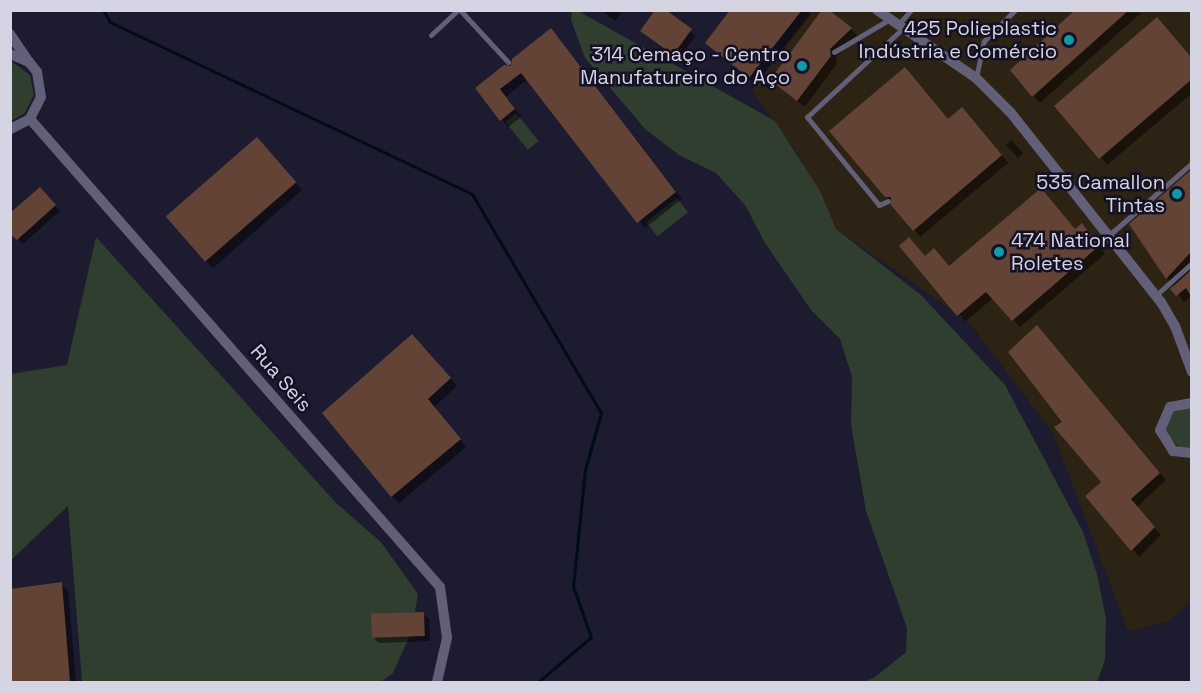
<!DOCTYPE html>
<meta charset="utf-8">
<style>
body{margin:0}
#map{position:relative;width:1202px;height:693px;overflow:hidden;background:#1d1b2f;font-family:"Space Grotesk",sans-serif}
div>[style]{position:absolute}
.industrial>*{inset:0;background:#2d2314}
.green>*{inset:0;background:#2f3e2f;transform-origin:0 0}
.shadow>*{inset:0;background:#0007;transform-origin:0 0}
.stream>*{height:3px;margin:-1.5px;padding:0 1.5px;transform-origin:1.5px;border-radius:1.5px;background:#000d14}
.building>*{inset:0;background:#634336;transform-origin:0 0}
.lane>*{height:5px;margin:-2.5px;padding:0 2.5px;transform-origin:2.5px;border-radius:2.5px;background:#626078}
.street>*{height:10px;margin:-5px;padding:0 5px;transform-origin:5px;border-radius:5px;background:#626078}
.dots>*{width:16px;height:16px;translate:-50% -50%;box-sizing:border-box;border:3px solid #141125;border-radius:50%}
span{translate:-50% -50%;white-space:nowrap;text-align:center;line-height:1.15;-webkit-text-stroke:5px #141125;paint-order:stroke}
.poi-label{font-size:20px;color:#d5d4e2}
.right{translate:-100% -50%;text-align:right}
.left{translate:0 -50%;text-align:left}
.street-label{font-size:20px;color:#d5d4e2}
.frame{position:absolute;inset:0;border:12px solid #d5d4e2;pointer-events:none}
</style>
<div id="map">
<div class="industrial">
<i style="clip-path:polygon(810px 11px,1191px 11px,1192px 600px,1168px 622px,1128px 631px,1053px 433px,969px 322px,836px 229px,799px 156px,752px 90px)"></i>
</div>
<div class="green">
<i style="clip-path:polygon(572px 11px,578px 11px,775px 121px,820px 191px,836px 229px,921px 295px,1005px 385px,1083px 532px,1097px 574px,1106px 618px,1105px 660px,1097px 682px,862px 682px,874px 678px,906px 652px,907px 628px,866px 511px,851px 425px,852px 377px,840px 339px,811px 310px,765px 243px,745px 205px,716px 173px,679px 155px,645px 129px,585px 58px,571px 20px)"></i>
<i style="clip-path:polygon(11px 61px,30px 75px,34px 95px,25px 113px,11px 121px)"></i>
<i style="left:516px;top:113px;width:36px;height:14px;rotate:51deg"></i>
<i style="left:677px;top:198px;width:18px;height:39px;rotate:52deg"></i>
<i style="clip-path:polygon(96px 237px,336px 503px,381px 542px,418px 594px,411px 633px,393px 673px,381px 682px,82px 682px,68px 506px,11px 560px,11px 374px,67px 365px)"></i>
<i style="clip-path:polygon(1191px 408px,1191px 447px,1181px 448px,1166px 435px,1166px 422px,1173px 411px)"></i>
</div>
<div class="shadow">
<i style="clip-path:polygon(601px 10px,623px 10px,615px 21px)"></i>
<i style="left:664px;top:10px;width:41px;height:31px;rotate:39deg"></i>
<i style="clip-path:polygon(732px 10px,807px 10px,811px 14px,756px 84px,707px 43px)"></i>
<i style="clip-path:polygon(1078px 10px,1141px 13px,1040px 103px,1033px 96px)"></i>
<i style="clip-path:polygon(1164px 26px,1192px 58px,1192px 93px,1107px 165px,1056px 106px)"></i>
<i style="clip-path:polygon(851px 29px,858px 36px,836px 57px,837px 63px,805px 107px,779px 87px)"></i>
<i style="clip-path:polygon(558px 37px,682px 199px,645px 228px,528px 79px,506px 97px,521px 117px,508px 127px,477px 88px)"></i>
<i style="left:969px;top:116px;width:61px;height:115px;rotate:50deg"></i>
<i style="left:1011px;top:140px;width:18px;height:7px;rotate:47deg"></i>
<i style="clip-path:polygon(264px 146px,302px 190px,213px 268px,206px 261px)"></i>
<i style="clip-path:polygon(1192px 173px,1192px 264px,1187px 268px,1192px 275px,1192px 296px,1184px 302px,1131px 224px)"></i>
<i style="clip-path:polygon(40px 189px,60px 211px,23px 244px,10px 232px)"></i>
<i style="clip-path:polygon(1082px 225px,1105px 254px,1020px 327px,993px 298px,965px 322px,925px 257px,949px 267px,1075px 230px)"></i>
<i style="clip-path:polygon(1044px 334px,1166px 480px,1137px 507px,1161px 535px,1139px 557px,1087px 496px,1103px 482px,1064px 423px)"></i>
<i style="clip-path:polygon(419px 343px,457px 386px,434px 407px,466px 447px,399px 503px,392px 496px)"></i>
<i style="clip-path:polygon(61px 584px,68px 591px,76px 682px,10px 682px,10px 591px)"></i>
<i style="clip-path:polygon(423px 614px,429px 619px,430px 641px,379px 643px,374px 638px)"></i>
</div>
<div class="stream">
<i style="left:103px;top:10px;width:14px;rotate:60deg"></i>
<i style="left:110px;top:22px;width:401px;rotate:25.4deg"></i>
<i style="left:472px;top:194px;width:254px;rotate:59.5deg"></i>
<i style="left:601px;top:413px;width:59px;rotate:105.7deg"></i>
<i style="left:585px;top:470px;width:117px;rotate:95.9deg"></i>
<i style="left:573px;top:586px;width:54px;rotate:70.6deg"></i>
<i style="left:591px;top:637px;width:70px;rotate:139.7deg"></i>
</div>
<div class="building">
<i style="clip-path:polygon(655px 10px,666px 10px,692px 29px,673px 55px,640px 31px)"></i>
<i style="clip-path:polygon(730px 10px,802px 10px,749px 78px,705px 43px)"></i>
<i style="clip-path:polygon(822px 10px,829px 10px,852px 28px,830px 49px,831px 56px,797px 101px,770px 80px)"></i>
<i style="clip-path:polygon(1075px 10px,1129px 10px,1032px 97px,1010px 70px)"></i>
<i style="clip-path:polygon(1157px 17px,1191px 57px,1191px 80px,1099px 159px,1054px 106px)"></i>
<i style="clip-path:polygon(551px 28px,676px 192px,637px 223px,521px 73px,500px 89px,515px 109px,500px 121px,475px 88px,504px 65px,511px 66px,512px 59px)"></i>
<i style="clip-path:polygon(905px 67px,948px 119px,962px 107px,1002px 155px,913px 231px,891px 205px,891px 197px,885px 197px,829px 131px)"></i>
<i style="left:257px;top:137px;width:60px;height:121px;rotate:49deg"></i>
<i style="clip-path:polygon(1191px 170px,1191px 252px,1166px 279px,1129px 224px)"></i>
<i style="clip-path:polygon(40px 187px,56px 205px,17px 240px,10px 234px,10px 213px)"></i>
<i style="clip-path:polygon(1041px 188px,1075px 229px,1082px 223px,1099px 246px,1012px 321px,986px 292px,957px 316px,899px 246px,909px 237px,925px 256px,934px 248px,949px 266px)"></i>
<i style="clip-path:polygon(1190px 271px,1191px 296px,1186px 288px,1176px 296px,1170px 289px)"></i>
<i style="clip-path:polygon(1037px 325px,1160px 473px,1131px 499px,1155px 527px,1131px 551px,1085px 496px,1101px 482px,1054px 427px,1062px 422px,1008px 352px)"></i>
<i style="clip-path:polygon(412px 334px,451px 378px,428px 399px,461px 439px,391px 497px,322px 413px)"></i>
<i style="clip-path:polygon(62px 582px,70px 682px,10px 682px,10px 589px)"></i>
<i style="left:424px;top:612px;width:24px;height:53px;rotate:88deg"></i>
</div>
<div class="lane">
<i style="left:460px;top:10px;width:71px;rotate:47.3deg"></i>
<i style="left:898px;top:25px;width:20px;rotate:-49deg"></i>
<i style="left:431px;top:35px;width:37px;rotate:-43deg"></i>
<i style="left:834px;top:52px;width:65px;rotate:-30.5deg"></i>
<i style="left:976px;top:78px;width:38px;rotate:-78deg"></i>
<i style="left:984px;top:41px;width:44px;rotate:-45deg"></i>
<i style="left:888px;top:201px;width:10px;rotate:156deg"></i>
<i style="left:879px;top:205px;width:114px;rotate:-129.3deg"></i>
<i style="left:807px;top:117px;width:131px;rotate:-42.8deg"></i>
<i style="left:1108px;top:236px;width:111px;rotate:-41deg"></i>
<i style="left:1156px;top:295px;width:48px;rotate:-41.6deg"></i>
</div>
<div class="street">
<i style="left:877px;top:10px;width:120px;rotate:34.5deg"></i>
<i style="left:976px;top:78px;width:49px;rotate:45deg"></i>
<i style="left:1011px;top:113px;width:241px;rotate:51.6deg"></i>
<i style="left:1161px;top:302px;width:28px;rotate:60deg"></i>
<i style="left:1175px;top:326px;width:49px;rotate:69.7deg"></i>
<i style="left:10px;top:34px;width:30px;rotate:56deg"></i>
<i style="left:10px;top:54px;width:21px;rotate:23deg"></i>
<i style="left:29px;top:62px;width:13px;rotate:51deg"></i>
<i style="left:37px;top:72px;width:25px;rotate:81deg"></i>
<i style="left:41px;top:97px;width:25px;rotate:117deg"></i>
<i style="left:30px;top:119px;width:22px;rotate:153deg"></i>
<i style="left:30px;top:119px;width:622px;rotate:48.78deg"></i>
<i style="left:440px;top:587px;width:51px;rotate:82.2deg"></i>
<i style="left:447px;top:638px;width:45px;rotate:102.8deg"></i>
<i style="left:1192px;top:403px;width:22px;rotate:170deg"></i>
<i style="left:1170px;top:407px;width:25px;rotate:113deg"></i>
<i style="left:1160px;top:430px;width:25px;rotate:58deg"></i>
<i style="left:1173px;top:451px;width:19px;rotate:6deg"></i>
</div>
<div class="dots">
<i style="left:1069px;top:40px;background:#0f9aa8"></i>
<i style="left:802px;top:66px;background:#0f9aa8"></i>
<i style="left:1177px;top:194px;background:#0f9aa8"></i>
<i style="left:999px;top:252px;background:#0f9aa8"></i>
</div>
<div class="poi-label">
<span class="right" style="left:1057px;top:40px">425 Polieplastic<br>Indústria e Comércio</span>
<span class="right" style="left:790px;top:66px">314 Cemaço - Centro<br>Manufatureiro do Aço</span>
<span class="right" style="left:1165px;top:194px">535 Camallon<br>Tintas</span>
<span class="left" style="left:1011px;top:252px">474 National<br>Roletes</span>
</div>
<div class="street-label">
<span style="left:281px;top:378px;rotate:49deg">Rua Seis</span>
</div>
<div class="frame"></div>
</div>
